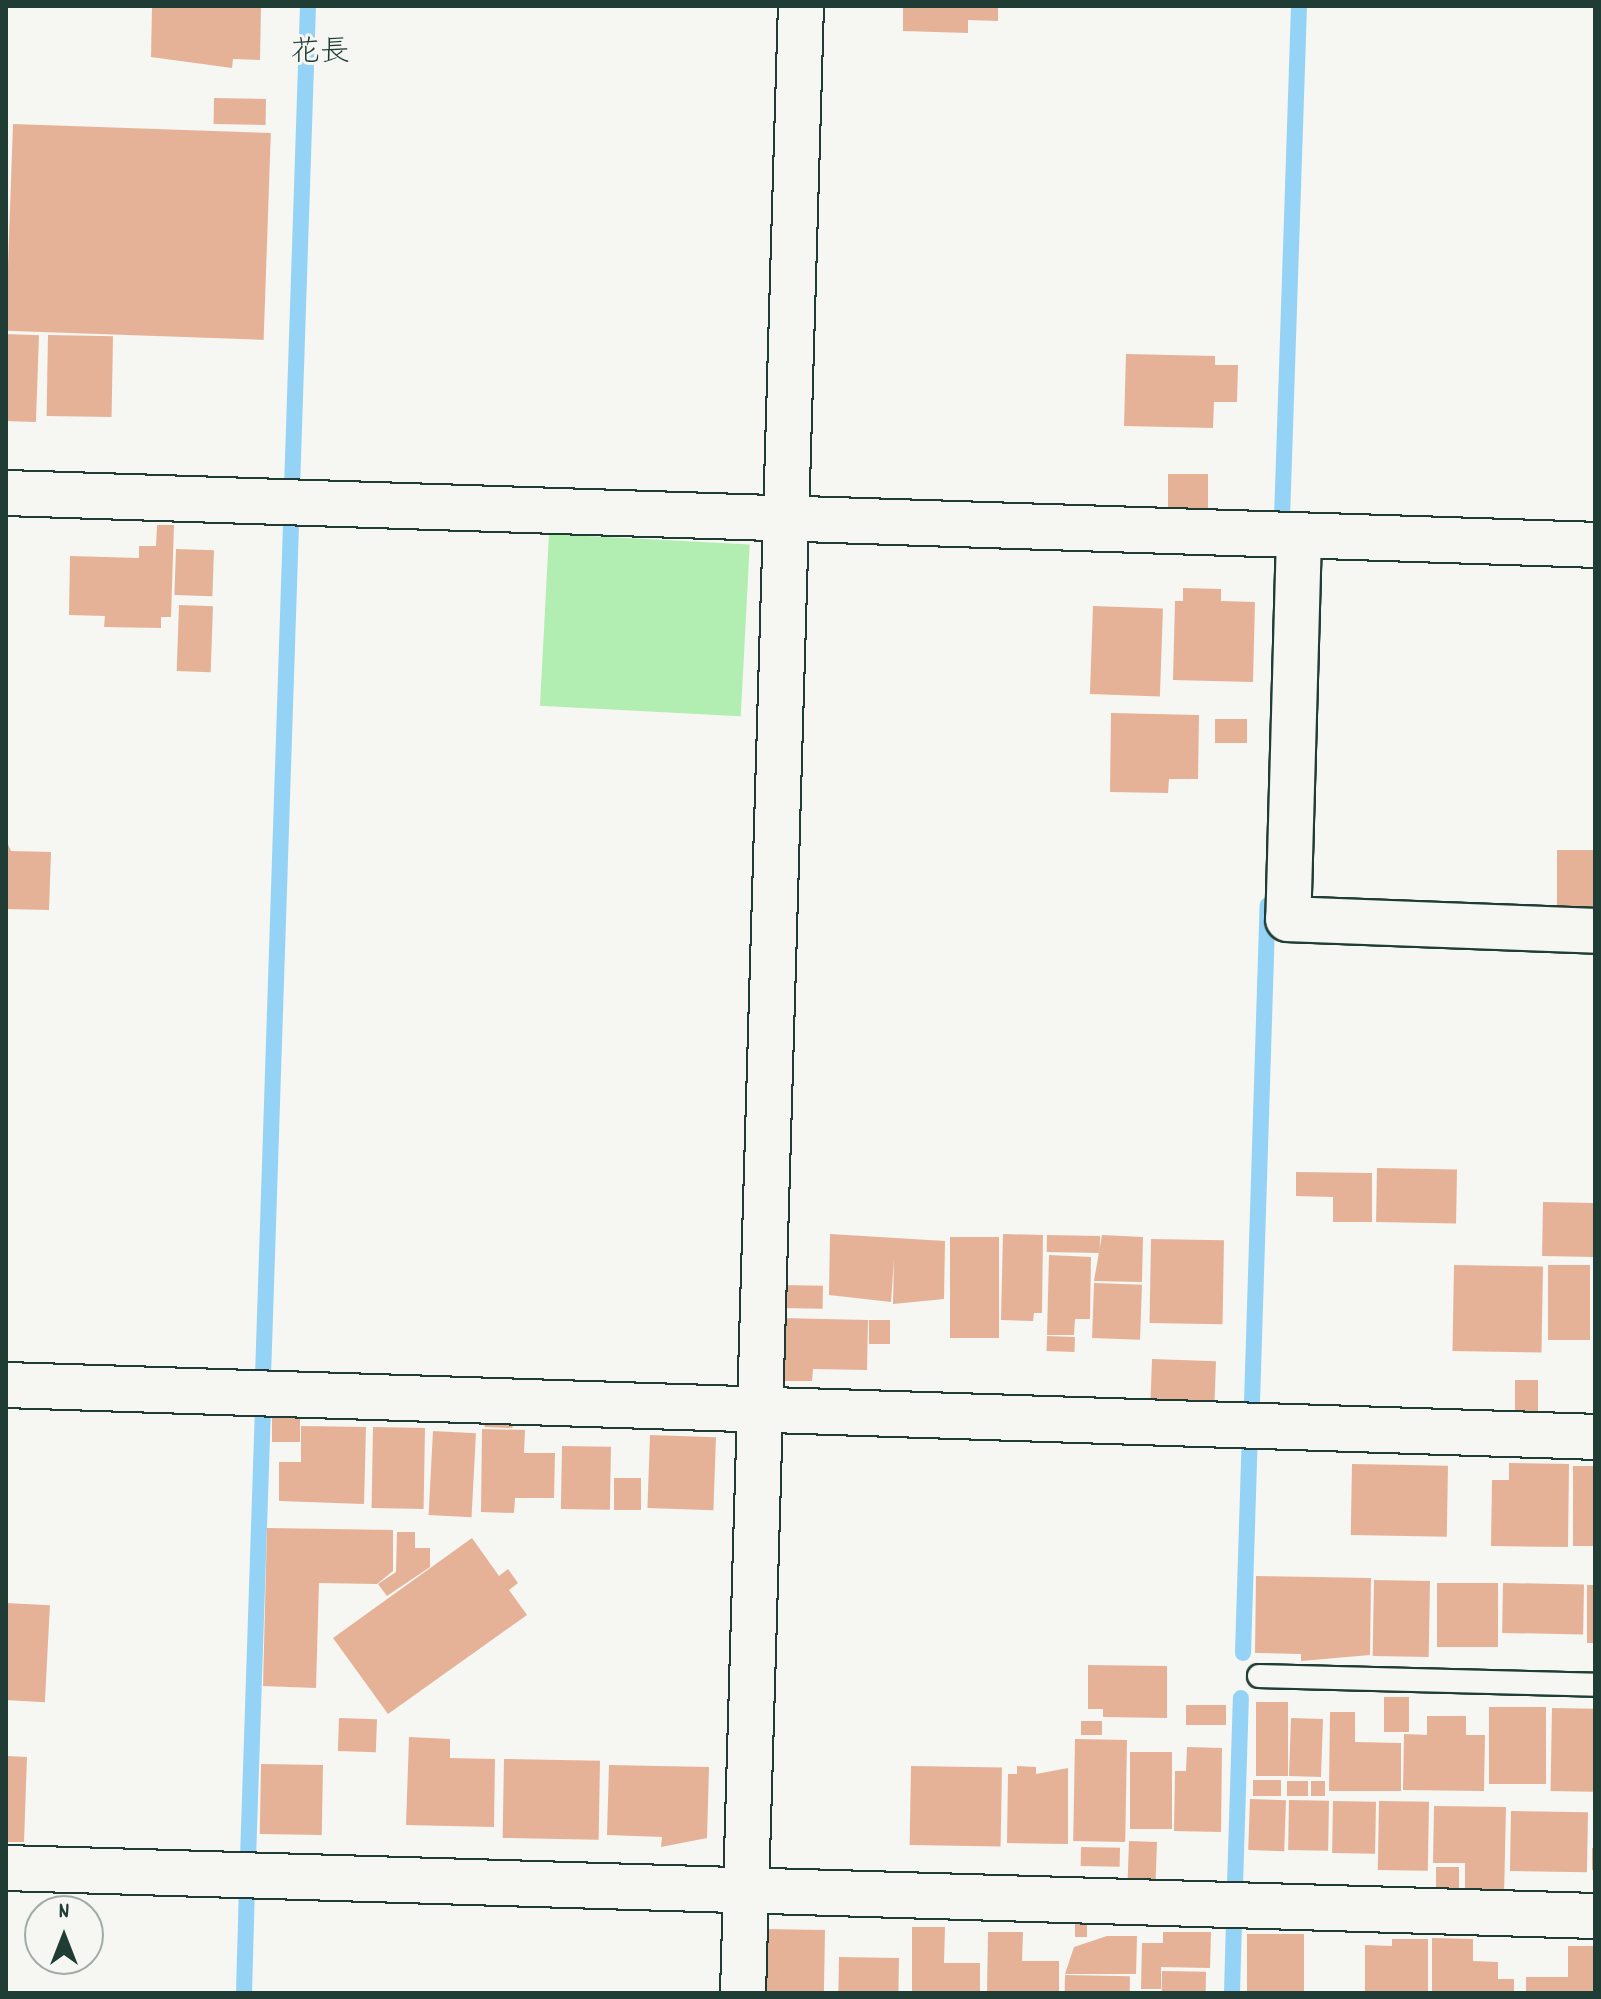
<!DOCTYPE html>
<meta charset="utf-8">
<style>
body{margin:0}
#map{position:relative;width:1601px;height:1999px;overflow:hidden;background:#f6f6f2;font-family:Dekko,"Klee One",sans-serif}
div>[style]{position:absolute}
.green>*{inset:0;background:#b2edb1;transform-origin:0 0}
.stream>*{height:16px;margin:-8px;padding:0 8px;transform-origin:8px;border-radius:8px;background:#94d3f5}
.building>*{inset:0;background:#e5b298;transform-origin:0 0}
.roads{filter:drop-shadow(2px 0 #1f3d34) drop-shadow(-2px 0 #1f3d34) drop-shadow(0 2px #1f3d34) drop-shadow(0 -2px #1f3d34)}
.service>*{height:22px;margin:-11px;padding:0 11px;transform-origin:11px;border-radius:11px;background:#f6f6f2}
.minor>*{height:44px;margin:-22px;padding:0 22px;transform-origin:22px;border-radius:22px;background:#f6f6f2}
span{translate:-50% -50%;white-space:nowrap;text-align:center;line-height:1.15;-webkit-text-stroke:6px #f6f6f2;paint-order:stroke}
.quarter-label{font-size:30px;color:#1f3d34}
.frame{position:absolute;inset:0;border:8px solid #1f3d34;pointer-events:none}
.north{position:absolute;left:24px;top:1895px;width:80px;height:80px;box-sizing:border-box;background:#f6f6f2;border:2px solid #a0aca6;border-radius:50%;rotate:0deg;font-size:22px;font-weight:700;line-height:32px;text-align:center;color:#1f3d34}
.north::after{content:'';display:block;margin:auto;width:28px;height:36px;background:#1f3d34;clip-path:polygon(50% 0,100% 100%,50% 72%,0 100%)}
</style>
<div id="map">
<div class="green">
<i style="left:549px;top:534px;width:201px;height:172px;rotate:3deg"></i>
</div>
<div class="stream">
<i style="left:292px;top:488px;width:482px;rotate:-88.1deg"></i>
<i style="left:1282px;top:519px;width:513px;rotate:-88.1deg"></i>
<i style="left:263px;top:1377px;width:853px;rotate:-88.12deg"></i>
<i style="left:1252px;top:1402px;width:497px;rotate:-88.2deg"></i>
<i style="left:1243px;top:1653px;width:217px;rotate:-88.2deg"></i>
<i style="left:248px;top:1859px;width:455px;rotate:-88.1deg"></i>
<i style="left:1235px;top:1885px;width:187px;rotate:-88.2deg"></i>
<i style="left:244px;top:1993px;width:105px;rotate:-88.4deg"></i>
<i style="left:1232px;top:1993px;width:70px;rotate:-88.4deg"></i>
</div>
<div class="building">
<i style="clip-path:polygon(152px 6px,261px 6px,260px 60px,233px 59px,232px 68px,151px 57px)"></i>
<i style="clip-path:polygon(903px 6px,998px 6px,998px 21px,968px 20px,968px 33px,903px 31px)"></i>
<i style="left:214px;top:98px;width:52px;height:26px;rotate:1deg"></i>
<i style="left:13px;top:124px;width:258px;height:207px;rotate:2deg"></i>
<i style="left:6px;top:334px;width:33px;height:87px;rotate:2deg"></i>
<i style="left:48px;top:335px;width:65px;height:81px;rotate:1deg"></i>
<i style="clip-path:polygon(1126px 354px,1215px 356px,1215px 365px,1238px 365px,1237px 402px,1214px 402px,1213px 428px,1124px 426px)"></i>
<i style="left:1168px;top:474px;width:40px;height:39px"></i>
<i style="clip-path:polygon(157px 525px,174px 525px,171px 617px,161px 617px,161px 628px,104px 627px,105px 616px,69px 615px,70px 556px,139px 558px,139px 546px,156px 546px)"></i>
<i style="left:176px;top:549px;width:38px;height:46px;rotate:2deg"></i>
<i style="clip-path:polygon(1183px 588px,1221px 589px,1221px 601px,1255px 602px,1253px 682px,1173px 680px,1175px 601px,1183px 601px)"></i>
<i style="left:179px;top:605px;width:34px;height:66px;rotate:2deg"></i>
<i style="left:1093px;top:606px;width:70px;height:88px;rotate:2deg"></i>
<i style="clip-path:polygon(1111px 713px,1199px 715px,1198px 779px,1169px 779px,1168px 793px,1110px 792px)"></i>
<i style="left:1215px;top:719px;width:32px;height:24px"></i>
<i style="clip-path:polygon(6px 840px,11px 851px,51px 852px,49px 910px,6px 909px)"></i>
<i style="left:1557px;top:850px;width:38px;height:66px"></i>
<i style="left:1377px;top:1168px;width:80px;height:54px;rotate:1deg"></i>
<i style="clip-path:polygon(1296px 1172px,1372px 1173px,1372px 1222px,1333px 1222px,1333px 1197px,1296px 1196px)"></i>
<i style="left:1543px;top:1202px;width:52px;height:54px;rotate:1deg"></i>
<i style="clip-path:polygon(830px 1234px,945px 1241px,944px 1299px,893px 1304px,894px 1259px,891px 1302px,829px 1295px)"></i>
<i style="clip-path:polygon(1003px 1234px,1043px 1235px,1042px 1313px,1034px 1313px,1033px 1321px,1001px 1320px)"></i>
<i style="left:1047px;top:1235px;width:53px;height:17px;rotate:1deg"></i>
<i style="clip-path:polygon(1102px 1235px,1143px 1237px,1142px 1282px,1094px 1281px)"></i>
<i style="left:950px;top:1237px;width:49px;height:101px"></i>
<i style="left:1151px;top:1239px;width:73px;height:84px;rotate:1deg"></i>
<i style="clip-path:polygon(1049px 1255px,1091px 1257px,1090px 1319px,1075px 1319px,1074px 1335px,1047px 1335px)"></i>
<i style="left:1454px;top:1265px;width:89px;height:86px;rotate:1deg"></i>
<i style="left:1548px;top:1265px;width:42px;height:75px"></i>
<i style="left:1094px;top:1283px;width:48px;height:55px;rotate:2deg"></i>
<i style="left:781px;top:1285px;width:42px;height:23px;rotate:1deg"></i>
<i style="clip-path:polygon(781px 1318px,868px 1320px,867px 1370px,813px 1369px,812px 1381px,779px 1381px)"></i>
<i style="left:869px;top:1320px;width:21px;height:24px"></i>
<i style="left:1047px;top:1336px;width:28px;height:15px;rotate:2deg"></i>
<i style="left:1152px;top:1359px;width:64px;height:40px;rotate:2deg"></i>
<i style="left:1515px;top:1380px;width:23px;height:38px"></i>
<i style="left:272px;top:1407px;width:28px;height:35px"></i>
<i style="left:485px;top:1413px;width:28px;height:14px;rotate:2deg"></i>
<i style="clip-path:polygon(301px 1426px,366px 1427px,364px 1504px,279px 1501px,279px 1462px,301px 1462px)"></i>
<i style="left:373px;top:1427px;width:52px;height:81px;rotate:1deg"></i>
<i style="clip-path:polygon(482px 1429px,525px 1430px,524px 1453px,555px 1453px,554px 1498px,515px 1498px,514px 1513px,481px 1512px)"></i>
<i style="left:433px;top:1431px;width:43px;height:84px;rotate:3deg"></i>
<i style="left:650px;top:1435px;width:66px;height:73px;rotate:2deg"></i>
<i style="left:562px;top:1446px;width:49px;height:63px;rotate:1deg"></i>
<i style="clip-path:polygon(1509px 1463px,1569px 1464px,1568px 1547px,1491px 1546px,1492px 1480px,1509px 1480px)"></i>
<i style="left:1352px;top:1464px;width:96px;height:71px;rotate:1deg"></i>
<i style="left:1573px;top:1466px;width:22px;height:80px"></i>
<i style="left:614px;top:1478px;width:27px;height:32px"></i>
<i style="clip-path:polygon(267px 1528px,393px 1530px,393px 1571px,377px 1584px,319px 1583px,316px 1688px,263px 1686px)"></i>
<i style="clip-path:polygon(397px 1532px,415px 1532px,415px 1548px,430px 1548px,430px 1567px,387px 1596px,378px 1584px,396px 1572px)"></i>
<i style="clip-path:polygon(472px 1538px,499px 1576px,508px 1569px,518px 1583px,509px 1590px,527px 1615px,388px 1714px,333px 1638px)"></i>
<i style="clip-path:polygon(1256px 1576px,1371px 1578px,1370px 1655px,1301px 1661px,1301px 1654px,1255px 1653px)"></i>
<i style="left:1374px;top:1580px;width:56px;height:76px;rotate:1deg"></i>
<i style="left:1437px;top:1583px;width:61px;height:64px"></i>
<i style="left:1503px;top:1583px;width:81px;height:50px;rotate:1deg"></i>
<i style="left:1587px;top:1585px;width:8px;height:58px"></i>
<i style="left:6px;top:1603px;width:44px;height:97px;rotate:3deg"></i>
<i style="clip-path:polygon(1088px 1665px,1167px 1666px,1167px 1718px,1103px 1717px,1103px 1709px,1088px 1709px)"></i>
<i style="left:1384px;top:1697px;width:25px;height:35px"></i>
<i style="left:1256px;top:1702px;width:32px;height:74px"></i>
<i style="left:1186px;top:1705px;width:40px;height:20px"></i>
<i style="left:1489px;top:1707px;width:57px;height:77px"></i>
<i style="left:1552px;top:1708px;width:43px;height:83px;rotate:1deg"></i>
<i style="clip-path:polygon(1330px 1712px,1355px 1712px,1355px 1742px,1401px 1743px,1401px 1791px,1329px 1791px)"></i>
<i style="clip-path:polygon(1427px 1716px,1466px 1716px,1466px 1735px,1485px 1735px,1484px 1791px,1403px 1790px,1404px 1734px,1427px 1735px)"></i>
<i style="left:339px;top:1718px;width:38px;height:33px;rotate:2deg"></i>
<i style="left:1291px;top:1718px;width:32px;height:58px;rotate:2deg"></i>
<i style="left:1081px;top:1721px;width:21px;height:14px"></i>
<i style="clip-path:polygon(409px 1737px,450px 1739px,450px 1758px,495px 1759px,494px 1827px,406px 1825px)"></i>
<i style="left:1075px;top:1739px;width:52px;height:102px;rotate:1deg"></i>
<i style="clip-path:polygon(1187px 1747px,1222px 1748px,1221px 1832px,1174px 1831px,1175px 1771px,1186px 1771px)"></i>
<i style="left:1130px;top:1752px;width:42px;height:77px"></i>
<i style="clip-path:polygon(6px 1756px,27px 1757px,24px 1842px,6px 1842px)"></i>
<i style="left:504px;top:1759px;width:96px;height:79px;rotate:1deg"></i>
<i style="left:261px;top:1764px;width:62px;height:70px;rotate:1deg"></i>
<i style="clip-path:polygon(609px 1765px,709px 1767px,707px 1838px,661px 1847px,662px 1837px,607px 1835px)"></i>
<i style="left:911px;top:1766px;width:91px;height:79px;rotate:1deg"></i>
<i style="clip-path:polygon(1017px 1766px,1036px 1767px,1036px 1774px,1068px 1768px,1068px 1844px,1007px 1843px,1008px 1774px,1017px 1774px)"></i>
<i style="left:1253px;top:1780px;width:28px;height:16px"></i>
<i style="left:1287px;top:1781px;width:21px;height:15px"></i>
<i style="left:1311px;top:1781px;width:14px;height:15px"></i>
<i style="left:1250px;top:1799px;width:36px;height:51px;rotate:2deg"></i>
<i style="left:1289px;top:1800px;width:40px;height:50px;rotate:1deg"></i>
<i style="left:1333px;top:1801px;width:43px;height:52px;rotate:1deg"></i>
<i style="left:1379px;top:1801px;width:50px;height:69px;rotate:1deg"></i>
<i style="clip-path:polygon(1434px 1806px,1506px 1807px,1504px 1896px,1465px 1895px,1465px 1863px,1433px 1863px)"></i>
<i style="left:1511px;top:1811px;width:77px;height:60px;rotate:1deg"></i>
<i style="left:1129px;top:1841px;width:28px;height:39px;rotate:2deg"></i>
<i style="left:1081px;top:1847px;width:39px;height:19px;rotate:1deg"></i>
<i style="left:1592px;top:1848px;width:3px;height:22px"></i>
<i style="left:1436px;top:1867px;width:23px;height:28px"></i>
<i style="left:1075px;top:1915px;width:12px;height:22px"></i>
<i style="clip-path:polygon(912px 1927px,945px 1927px,944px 1963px,980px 1963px,980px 1993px,912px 1993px)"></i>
<i style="left:764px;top:1929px;width:61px;height:64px;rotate:1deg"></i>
<i style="clip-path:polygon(988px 1932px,1023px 1932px,1022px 1961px,1059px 1961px,1059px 1993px,987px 1993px)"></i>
<i style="clip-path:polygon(1163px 1932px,1211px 1932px,1210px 1968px,1161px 1967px,1161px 1989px,1141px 1989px,1142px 1943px,1163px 1943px)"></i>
<i style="left:1247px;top:1934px;width:57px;height:59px"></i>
<i style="clip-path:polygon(1107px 1936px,1137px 1936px,1136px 1974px,1065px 1974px,1074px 1947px)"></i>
<i style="clip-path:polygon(1432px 1938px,1473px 1939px,1473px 1961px,1498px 1962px,1498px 1979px,1514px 1979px,1514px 1993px,1432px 1993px)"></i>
<i style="clip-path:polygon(1392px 1939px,1428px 1939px,1428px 1993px,1365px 1993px,1365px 1945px,1392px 1946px)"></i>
<i style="clip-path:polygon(1568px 1946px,1595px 1946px,1595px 1993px,1526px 1993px,1526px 1977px,1568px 1977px)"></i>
<i style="left:839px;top:1957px;width:60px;height:36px;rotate:1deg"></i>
<i style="left:1162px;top:1971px;width:44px;height:22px;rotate:1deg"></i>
<i style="left:1065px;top:1975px;width:65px;height:18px;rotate:1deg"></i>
</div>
<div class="roads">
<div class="service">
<i style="left:1259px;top:1676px;width:336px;rotate:1.5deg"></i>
</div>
<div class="minor">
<i style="left:6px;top:493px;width:1590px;rotate:1.87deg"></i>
<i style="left:1299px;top:536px;width:383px;rotate:91.6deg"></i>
<i style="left:1288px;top:919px;width:307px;rotate:2.2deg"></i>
<i style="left:6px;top:1385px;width:1590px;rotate:1.87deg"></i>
<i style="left:6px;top:1868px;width:1590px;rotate:1.73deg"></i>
<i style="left:743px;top:1993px;width:1988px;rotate:-88.33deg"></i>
</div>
</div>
<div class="quarter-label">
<span style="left:320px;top:55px">花長</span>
</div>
<div class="frame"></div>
<div class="north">N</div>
</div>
